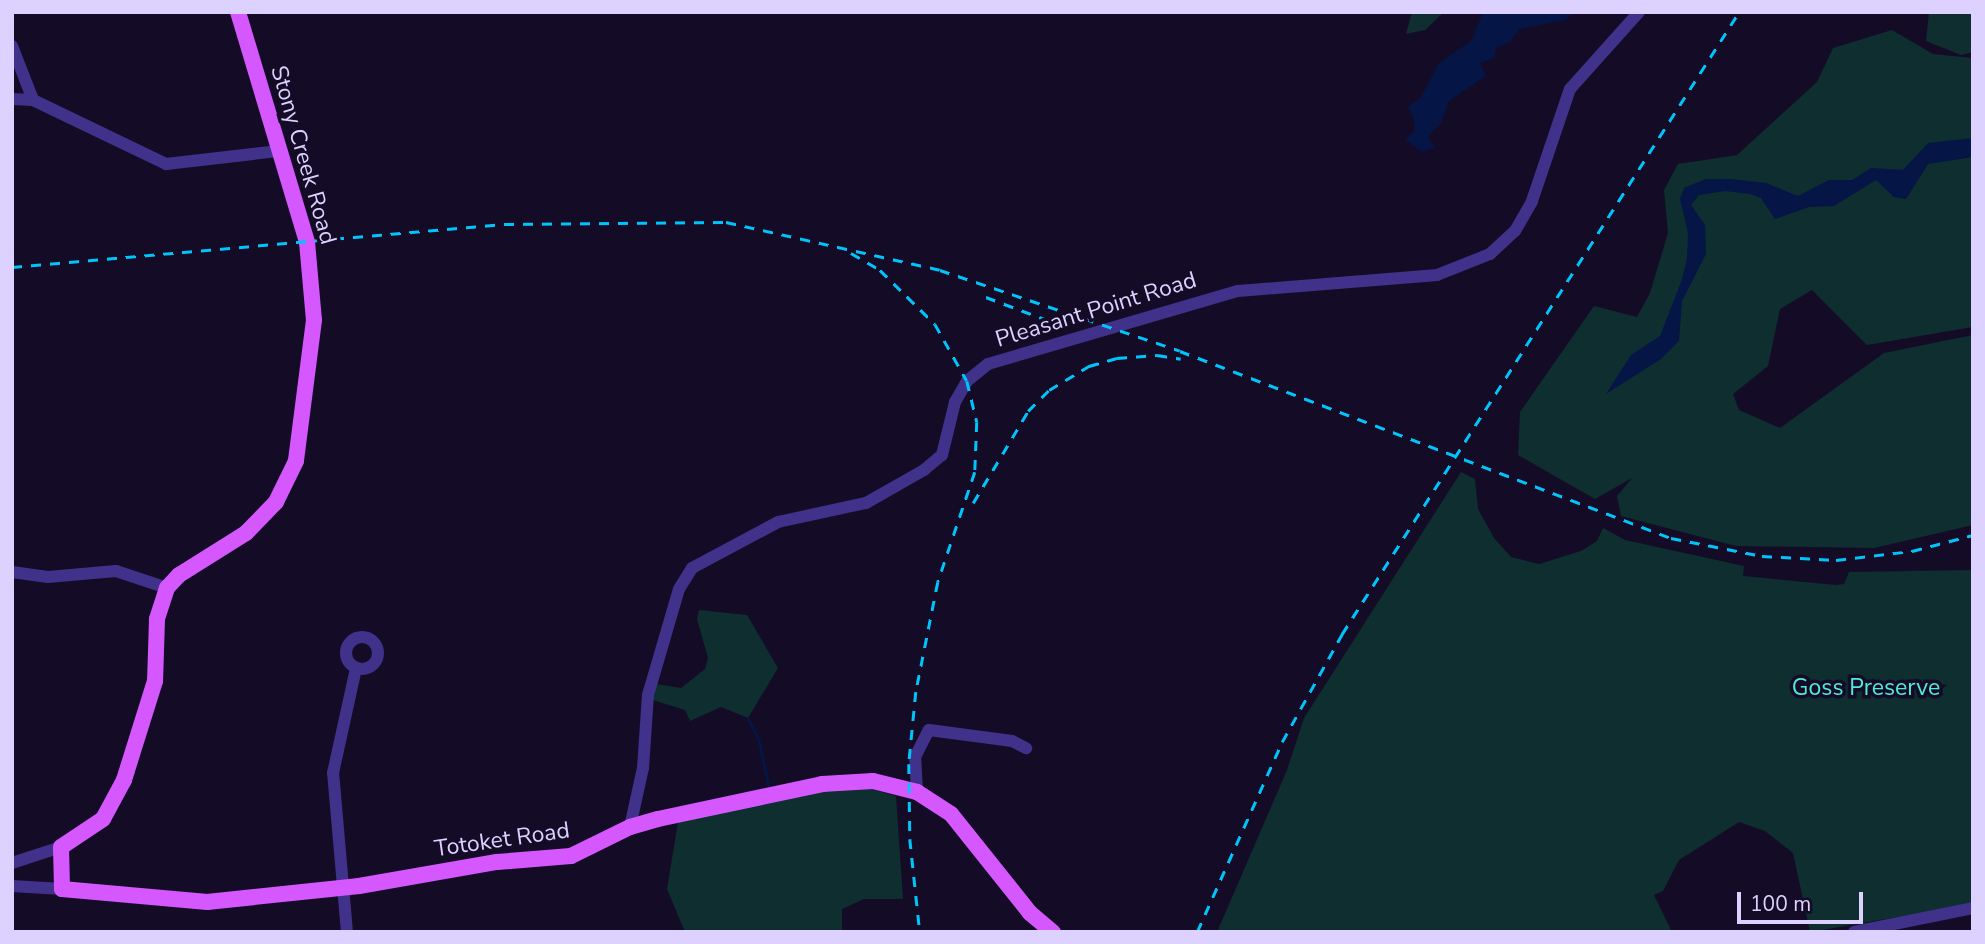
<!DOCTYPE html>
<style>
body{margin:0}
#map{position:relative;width:1985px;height:944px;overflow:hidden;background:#140c26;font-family:"Nunito Sans",sans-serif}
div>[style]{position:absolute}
.green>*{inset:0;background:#0e2e30}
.water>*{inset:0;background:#041546}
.stream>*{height:2.5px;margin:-1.25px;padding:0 1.25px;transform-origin:1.25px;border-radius:1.25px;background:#041546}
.minor>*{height:12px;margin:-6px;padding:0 6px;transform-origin:6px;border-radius:6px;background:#40328a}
.minor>.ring{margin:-6px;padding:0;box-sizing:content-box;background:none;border:12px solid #40328a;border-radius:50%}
.major>*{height:16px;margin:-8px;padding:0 8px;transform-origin:8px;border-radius:8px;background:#d558ff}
.rail>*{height:2.5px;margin-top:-1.25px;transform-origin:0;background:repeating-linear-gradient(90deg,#00c4fc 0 10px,transparent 0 19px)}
span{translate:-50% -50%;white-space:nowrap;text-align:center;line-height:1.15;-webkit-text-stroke:7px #140c26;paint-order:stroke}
.street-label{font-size:23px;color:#dcd1ff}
.park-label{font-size:23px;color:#50ecd8}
.frame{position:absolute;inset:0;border:14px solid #dcd1ff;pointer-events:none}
.scale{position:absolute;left:1737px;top:892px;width:126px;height:32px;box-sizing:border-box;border:4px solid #dcd1ff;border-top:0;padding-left:9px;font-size:21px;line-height:24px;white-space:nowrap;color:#dcd1ff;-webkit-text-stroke:5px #140c26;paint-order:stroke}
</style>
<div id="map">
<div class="green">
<i style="clip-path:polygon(1412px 12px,1444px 12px,1425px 30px,1406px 34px)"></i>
<i style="clip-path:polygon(1929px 12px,1973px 12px,1973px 52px,1961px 55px,1926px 41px)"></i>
<i style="clip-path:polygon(1892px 30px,1933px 54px,1973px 58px,1973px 327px,1867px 345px,1812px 290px,1780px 309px,1768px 366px,1733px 394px,1739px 410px,1780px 428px,1884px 353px,1973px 335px,1973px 525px,1874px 548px,1736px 546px,1621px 516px,1617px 496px,1632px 478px,1595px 499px,1518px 455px,1520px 412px,1594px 306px,1637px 317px,1650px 293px,1668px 233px,1664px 190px,1678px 164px,1737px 155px,1817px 82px,1833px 48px)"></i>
<i style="clip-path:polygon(1461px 472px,1475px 479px,1478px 509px,1494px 538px,1511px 557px,1539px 564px,1581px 551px,1597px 541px,1603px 528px,1625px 540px,1744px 566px,1743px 576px,1836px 585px,1844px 584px,1849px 572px,1973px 570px,1973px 904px,1810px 932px,1793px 853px,1765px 831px,1739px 822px,1679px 860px,1663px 891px,1654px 895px,1672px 932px,1217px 932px,1287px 770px,1304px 718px)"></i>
<i style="clip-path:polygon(699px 610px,747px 615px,778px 668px,748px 718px,721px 707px,690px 721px,685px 710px,653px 700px,656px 684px,681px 688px,705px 669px,708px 658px,697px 619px)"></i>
<i style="clip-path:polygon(867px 788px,896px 796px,903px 899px,864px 899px,842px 909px,842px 932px,685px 932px,667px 889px,678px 822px,825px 790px)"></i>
</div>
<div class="water">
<i style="clip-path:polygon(1483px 12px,1574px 12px,1566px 20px,1519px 29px,1510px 42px,1496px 48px,1494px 58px,1480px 63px,1486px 76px,1449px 101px,1441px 123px,1428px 136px,1435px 148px,1422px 152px,1405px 139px,1414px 132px,1415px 121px,1408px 107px,1421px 97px,1439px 63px,1471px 41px)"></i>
<i style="clip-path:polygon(1973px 138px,1973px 157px,1928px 164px,1906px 199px,1894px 197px,1876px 180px,1834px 206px,1809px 207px,1775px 219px,1761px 198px,1750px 194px,1725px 191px,1699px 195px,1691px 205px,1705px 225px,1706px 254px,1682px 301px,1679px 341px,1661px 359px,1606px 394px,1631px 355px,1660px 336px,1681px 282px,1687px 259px,1688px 233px,1680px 199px,1684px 188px,1706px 179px,1731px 179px,1766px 183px,1798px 196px,1829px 180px,1852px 180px,1871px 168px,1903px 170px,1928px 143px)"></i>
</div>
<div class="stream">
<i style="left:748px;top:718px;width:25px;rotate:63deg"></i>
<i style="left:759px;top:740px;width:48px;rotate:78deg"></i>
</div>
<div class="minor">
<i style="left:12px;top:46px;width:58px;rotate:68.7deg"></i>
<i style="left:12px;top:99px;width:21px;rotate:3deg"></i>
<i style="left:33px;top:100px;width:148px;rotate:25.7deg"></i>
<i style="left:166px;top:164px;width:114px;rotate:-6.6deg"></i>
<i style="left:12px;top:572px;width:36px;rotate:8deg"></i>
<i style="left:48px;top:577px;width:68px;rotate:-5deg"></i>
<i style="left:116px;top:571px;width:54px;rotate:18.4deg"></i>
<i class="ring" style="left:346px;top:637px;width:20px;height:20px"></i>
<i style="left:917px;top:792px;width:35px;rotate:-93deg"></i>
<i style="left:915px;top:757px;width:30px;rotate:-63deg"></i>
<i style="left:929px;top:730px;width:84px;rotate:7.5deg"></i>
<i style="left:1012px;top:741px;width:16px;rotate:27deg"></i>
<i style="left:630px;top:827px;width:60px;rotate:-77.6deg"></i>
<i style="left:643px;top:768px;width:73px;rotate:-86.1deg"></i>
<i style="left:648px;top:695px;width:110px;rotate:-73.7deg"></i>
<i style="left:679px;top:589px;width:25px;rotate:-58deg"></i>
<i style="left:692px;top:568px;width:98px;rotate:-28.1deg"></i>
<i style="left:778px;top:522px;width:90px;rotate:-12.2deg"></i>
<i style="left:866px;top:503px;width:67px;rotate:-29.6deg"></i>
<i style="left:924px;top:470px;width:23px;rotate:-40deg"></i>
<i style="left:942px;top:455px;width:55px;rotate:-76.2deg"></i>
<i style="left:955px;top:402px;width:24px;rotate:-60deg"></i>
<i style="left:967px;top:381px;width:27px;rotate:-39deg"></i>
<i style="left:988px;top:364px;width:260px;rotate:-16.3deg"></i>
<i style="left:1238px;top:291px;width:200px;rotate:-4.6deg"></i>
<i style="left:1437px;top:275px;width:57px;rotate:-21.6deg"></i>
<i style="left:1490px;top:254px;width:34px;rotate:-43deg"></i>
<i style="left:1515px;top:231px;width:34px;rotate:-60deg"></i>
<i style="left:1532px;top:201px;width:118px;rotate:-71.3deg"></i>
<i style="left:1570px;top:89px;width:103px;rotate:-48.1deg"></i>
<i style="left:12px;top:863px;width:52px;rotate:-18.1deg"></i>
<i style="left:12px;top:886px;width:50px;rotate:3.4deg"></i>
<i style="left:347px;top:932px;width:160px;rotate:-95deg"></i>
<i style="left:333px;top:773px;width:107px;rotate:-77.6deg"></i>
<i style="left:1854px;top:932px;width:121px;rotate:-11.4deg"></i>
</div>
<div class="major">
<i style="left:238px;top:12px;width:240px;rotate:73.3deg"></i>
<i style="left:307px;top:242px;width:78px;rotate:84.9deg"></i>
<i style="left:314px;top:320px;width:142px;rotate:97.3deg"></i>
<i style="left:296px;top:461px;width:46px;rotate:116deg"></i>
<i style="left:276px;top:502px;width:43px;rotate:134.1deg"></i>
<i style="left:246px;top:533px;width:79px;rotate:147.9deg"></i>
<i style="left:179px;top:575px;width:18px;rotate:133deg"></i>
<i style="left:167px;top:588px;width:33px;rotate:108deg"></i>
<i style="left:157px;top:619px;width:62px;rotate:91.8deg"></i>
<i style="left:155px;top:681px;width:104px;rotate:107.4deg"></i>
<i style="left:124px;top:780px;width:44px;rotate:118.3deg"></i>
<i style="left:103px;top:819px;width:50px;rotate:146.3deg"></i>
<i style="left:61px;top:847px;width:42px;rotate:88.6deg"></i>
<i style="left:62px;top:889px;width:146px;rotate:5.1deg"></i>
<i style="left:207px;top:902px;width:153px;rotate:-6deg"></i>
<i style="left:359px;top:886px;width:140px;rotate:-9.9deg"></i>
<i style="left:497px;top:862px;width:74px;rotate:-4.6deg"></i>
<i style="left:571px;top:856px;width:66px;rotate:-26.2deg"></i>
<i style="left:630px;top:827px;width:29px;rotate:-16deg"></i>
<i style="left:658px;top:819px;width:168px;rotate:-12deg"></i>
<i style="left:822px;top:784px;width:51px;rotate:-3.4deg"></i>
<i style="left:873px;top:781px;width:45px;rotate:14deg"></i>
<i style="left:917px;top:792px;width:40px;rotate:32.9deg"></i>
<i style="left:951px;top:814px;width:127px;rotate:51.4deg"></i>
<i style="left:1030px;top:913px;width:30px;rotate:40deg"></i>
</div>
<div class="rail">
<i style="left:851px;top:253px;width:34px;rotate:30deg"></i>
<i style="left:880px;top:270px;width:77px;rotate:44.5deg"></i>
<i style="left:935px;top:324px;width:65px;rotate:60.7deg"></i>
<i style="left:967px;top:381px;width:42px;rotate:76.3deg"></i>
<i style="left:977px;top:422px;width:50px;rotate:92.3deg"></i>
<i style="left:975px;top:472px;width:116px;rotate:108.6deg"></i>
<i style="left:938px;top:582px;width:112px;rotate:101.3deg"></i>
<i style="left:916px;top:692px;width:72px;rotate:95.6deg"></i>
<i style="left:909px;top:764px;width:75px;rotate:89.2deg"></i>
<i style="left:910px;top:839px;width:94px;rotate:83.9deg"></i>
<i style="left:12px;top:267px;width:494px;rotate:-5deg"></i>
<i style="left:504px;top:224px;width:222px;rotate:-0.5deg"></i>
<i style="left:726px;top:222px;width:219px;rotate:12.6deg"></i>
<i style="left:940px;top:270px;width:253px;rotate:18.6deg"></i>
<i style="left:1180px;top:351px;width:525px;rotate:20.85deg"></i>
<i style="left:1671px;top:538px;width:93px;rotate:11.2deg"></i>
<i style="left:1762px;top:556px;width:74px;rotate:3.1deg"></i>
<i style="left:1836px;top:560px;width:77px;rotate:-6.8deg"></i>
<i style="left:1912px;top:551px;width:63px;rotate:-14.7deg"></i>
<i style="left:986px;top:297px;width:91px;rotate:20.6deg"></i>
<i style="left:973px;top:503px;width:107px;rotate:-59.1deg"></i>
<i style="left:1028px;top:411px;width:30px;rotate:-45deg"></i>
<i style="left:1049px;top:390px;width:47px;rotate:-31deg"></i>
<i style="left:1089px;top:366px;width:29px;rotate:-16deg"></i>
<i style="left:1117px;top:358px;width:40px;rotate:-4.3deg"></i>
<i style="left:1157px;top:355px;width:24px;rotate:9deg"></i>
<i style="left:1197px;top:932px;width:208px;rotate:-65.9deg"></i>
<i style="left:1282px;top:742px;width:124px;rotate:-60.9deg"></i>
<i style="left:1342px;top:634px;width:738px;rotate:-57.45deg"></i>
</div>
<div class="street-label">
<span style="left:303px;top:155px;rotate:74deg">Stony Creek Road</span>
<span style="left:1096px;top:310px;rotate:-17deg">Pleasant Point Road</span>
<span style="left:502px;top:840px;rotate:-8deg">Totoket Road</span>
</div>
<div class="park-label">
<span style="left:1866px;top:688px">Goss Preserve</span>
</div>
<div class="frame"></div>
<div class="scale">100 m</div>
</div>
